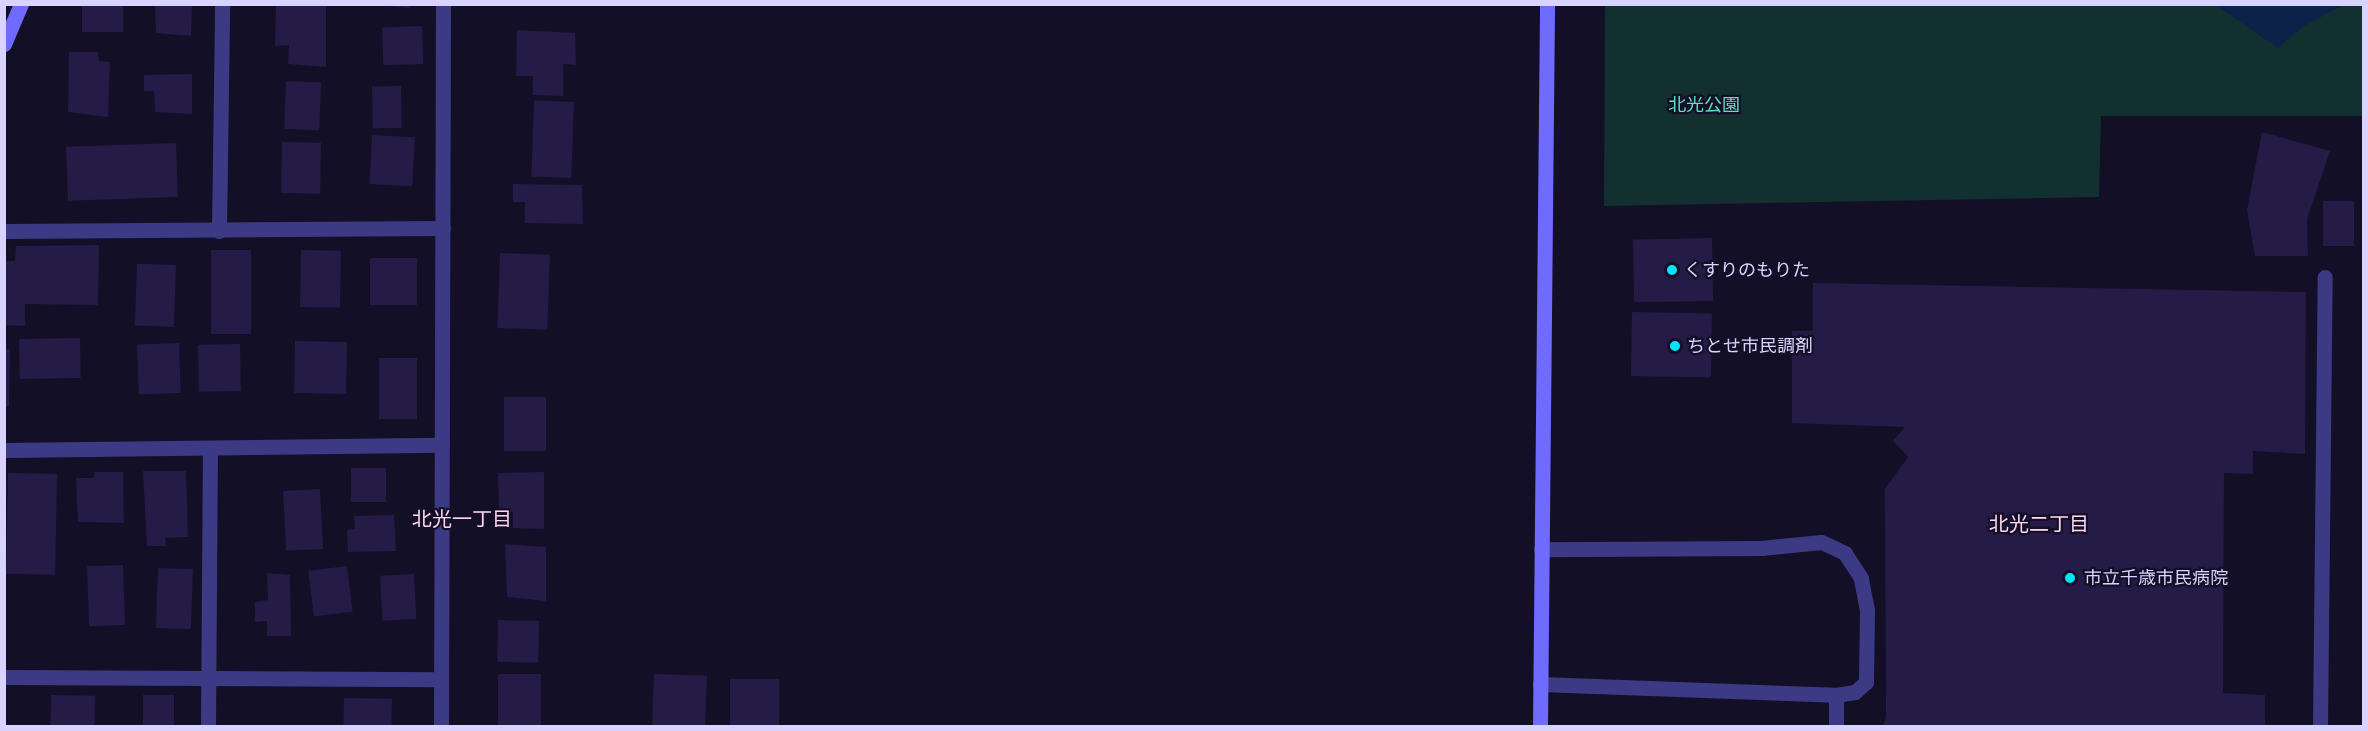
<!DOCTYPE html>
<meta charset="utf-8">
<style>
body{margin:0}
#map{position:relative;width:2368px;height:731px;overflow:hidden;background:#130f26;font-family:"Archivo Narrow","Noto Sans JP",sans-serif}
div>[style]{position:absolute}
.green>*{inset:0;background:#12302f}
.water>*{inset:0;background:#0c2248}
.building>*{inset:0;background:#241b47;transform-origin:0 0}
.lane>*{height:15px;margin:-7.5px;padding:0 7.5px;transform-origin:7.5px;border-radius:7.5px;background:#3d3a85}
.street>*{height:15px;margin:-7.5px;padding:0 7.5px;transform-origin:7.5px;border-radius:7.5px;background:#3d3a85}
.secondary>*{height:15px;margin:-7.5px;padding:0 7.5px;transform-origin:7.5px;border-radius:7.5px;background:#6f6bff}
.dots>*{width:16px;height:16px;translate:-50% -50%;box-sizing:border-box;border:3px solid #130f26;border-radius:50%}
span{translate:-50% -50%;white-space:nowrap;text-align:center;line-height:1.15;-webkit-text-stroke:4.5px #130f26;paint-order:stroke}
.park-label{font-size:18px;color:#5fe0c0}
.poi-label{font-size:18px;color:#d9d4ff}
.left{translate:0 -50%;text-align:left}
.neighbourhood-label{font-size:20px;color:#ffd6f0}
.frame{position:absolute;inset:0;border:6px solid #d9d4ff;pointer-events:none}
</style>
<div id="map">
<div class="green">
<i style="clip-path:polygon(1605px 5px,2363px 5px,2363px 116px,2101px 116px,2099px 197px,1604px 206px)"></i>
</div>
<div class="water">
<i style="clip-path:polygon(2216px 5px,2343px 5px,2304px 26px,2278px 48px)"></i>
</div>
<div class="building">
<i style="left:82px;top:4px;width:41px;height:28px"></i>
<i style="clip-path:polygon(155px 4px,192px 4px,191px 36px,156px 33px)"></i>
<i style="clip-path:polygon(276px 4px,326px 4px,326px 67px,288px 64px,289px 45px,275px 46px)"></i>
<i style="clip-path:polygon(387px 4px,410px 4px,410px 8px,386px 6px)"></i>
<i style="left:422px;top:26px;width:38px;height:40px;rotate:88deg"></i>
<i style="clip-path:polygon(517px 30px,575px 33px,576px 65px,563px 64px,563px 96px,533px 95px,533px 76px,516px 76px)"></i>
<i style="clip-path:polygon(69px 52px,98px 52px,99px 61px,110px 62px,108px 117px,68px 112px)"></i>
<i style="clip-path:polygon(192px 74px,192px 114px,155px 112px,154px 91px,144px 91px,144px 75px)"></i>
<i style="left:286px;top:81px;width:35px;height:48px;rotate:2deg"></i>
<i style="left:401px;top:86px;width:42px;height:29px;rotate:89deg"></i>
<i style="left:574px;top:102px;width:76px;height:40px;rotate:92deg"></i>
<i style="clip-path:polygon(2262px 132px,2330px 151px,2307px 219px,2308px 256px,2255px 256px,2247px 210px)"></i>
<i style="left:372px;top:135px;width:43px;height:49px;rotate:3deg"></i>
<i style="left:282px;top:142px;width:39px;height:51px;rotate:1deg"></i>
<i style="left:176px;top:143px;width:54px;height:110px;rotate:88deg"></i>
<i style="clip-path:polygon(513px 184px,582px 185px,583px 224px,525px 223px,525px 202px,513px 202px)"></i>
<i style="left:2354px;top:201px;width:45px;height:31px;rotate:90deg"></i>
<i style="left:1712px;top:238px;width:63px;height:79px;rotate:89deg"></i>
<i style="clip-path:polygon(99px 245px,98px 305px,25px 304px,25px 326px,4px 325px,4px 261px,15px 261px,16px 246px)"></i>
<i style="left:251px;top:250px;width:84px;height:40px;rotate:90deg"></i>
<i style="left:301px;top:250px;width:40px;height:57px;rotate:1deg"></i>
<i style="left:500px;top:253px;width:50px;height:75px;rotate:2deg"></i>
<i style="left:370px;top:258px;width:47px;height:47px"></i>
<i style="left:176px;top:265px;width:62px;height:39px;rotate:92deg"></i>
<i style="clip-path:polygon(1813px 283px,2306px 292px,2305px 454px,2253px 451px,2253px 474px,2224px 473px,2223px 693px,2265px 695px,2265px 726px,1883px 726px,1886px 717px,1885px 489px,1908px 457px,1893px 441px,1905px 427px,1792px 423px,1792px 331px,1813px 331px)"></i>
<i style="left:1632px;top:312px;width:80px;height:64px;rotate:1deg"></i>
<i style="left:80px;top:338px;width:40px;height:61px;rotate:89deg"></i>
<i style="left:295px;top:341px;width:52px;height:52px;rotate:1deg"></i>
<i style="left:179px;top:343px;width:50px;height:42px;rotate:88deg"></i>
<i style="left:240px;top:344px;width:47px;height:42px;rotate:89deg"></i>
<i style="clip-path:polygon(4px 349px,10px 349px,9px 406px,4px 406px)"></i>
<i style="left:417px;top:358px;width:61px;height:38px;rotate:90deg"></i>
<i style="left:504px;top:397px;width:42px;height:54px"></i>
<i style="left:351px;top:468px;width:35px;height:34px"></i>
<i style="clip-path:polygon(143px 471px,186px 471px,188px 537px,165px 538px,166px 546px,147px 546px)"></i>
<i style="clip-path:polygon(94px 472px,123px 472px,124px 523px,78px 522px,76px 478px,94px 478px)"></i>
<i style="clip-path:polygon(544px 472px,544px 529px,513px 528px,513px 512px,499px 512px,498px 473px)"></i>
<i style="left:8px;top:473px;width:49px;height:101px;rotate:1deg"></i>
<i style="left:320px;top:489px;width:60px;height:37px;rotate:87deg"></i>
<i style="clip-path:polygon(394px 515px,396px 551px,348px 552px,347px 530px,355px 529px,354px 516px)"></i>
<i style="clip-path:polygon(505px 544px,546px 547px,546px 601px,507px 597px)"></i>
<i style="left:123px;top:565px;width:60px;height:36px;rotate:88deg"></i>
<i style="left:347px;top:566px;width:46px;height:39px;rotate:83deg"></i>
<i style="left:158px;top:568px;width:35px;height:60px;rotate:2deg"></i>
<i style="clip-path:polygon(267px 573px,290px 575px,291px 636px,267px 636px,267px 621px,255px 622px,255px 602px,268px 600px)"></i>
<i style="left:414px;top:574px;width:45px;height:34px;rotate:87deg"></i>
<i style="left:498px;top:620px;width:41px;height:42px;rotate:1deg"></i>
<i style="left:498px;top:674px;width:43px;height:52px"></i>
<i style="left:654px;top:674px;width:53px;height:52px;rotate:2deg"></i>
<i style="left:730px;top:679px;width:49px;height:47px"></i>
<i style="left:51px;top:695px;width:44px;height:31px;rotate:1deg"></i>
<i style="left:143px;top:695px;width:31px;height:31px"></i>
<i style="left:344px;top:698px;width:48px;height:28px;rotate:1deg"></i>
</div>
<div class="lane">
<i style="left:1540px;top:684px;width:296px;rotate:2.1deg"></i>
<i style="left:1836px;top:695px;width:19px;rotate:-9deg"></i>
<i style="left:1855px;top:692px;width:15px;rotate:-42deg"></i>
<i style="left:1866px;top:682px;width:72px;rotate:-89.2deg"></i>
<i style="left:1867px;top:610px;width:33px;rotate:-101deg"></i>
<i style="left:1861px;top:578px;width:30px;rotate:-123deg"></i>
<i style="left:1845px;top:553px;width:26px;rotate:-155deg"></i>
<i style="left:1821px;top:542px;width:60px;rotate:174.3deg"></i>
<i style="left:1761px;top:548px;width:220px;rotate:179.7deg"></i>
<i style="left:1836px;top:726px;width:31px;rotate:-90deg"></i>
<i style="left:2320px;top:726px;width:449px;rotate:-89.4deg"></i>
</div>
<div class="street">
<i style="left:4px;top:231px;width:439px;rotate:-0.4deg"></i>
<i style="left:219px;top:231px;width:227px;rotate:-89.2deg"></i>
<i style="left:4px;top:450px;width:438px;rotate:-0.7deg"></i>
<i style="left:4px;top:677px;width:437px;rotate:0.3deg"></i>
<i style="left:208px;top:726px;width:278px;rotate:-89.6deg"></i>
<i style="left:441px;top:726px;width:722px;rotate:-89.84deg"></i>
</div>
<div class="secondary">
<i style="left:4px;top:44px;width:43px;rotate:-67deg"></i>
<i style="left:1540px;top:726px;width:722px;rotate:-89.44deg"></i>
</div>
<div class="dots">
<i style="left:1672px;top:270px;background:#00e5ff"></i>
<i style="left:1675px;top:346px;background:#00e5ff"></i>
<i style="left:2070px;top:578px;background:#00e5ff"></i>
</div>
<div class="park-label">
<span style="left:1704px;top:105px">北光公園</span>
</div>
<div class="poi-label">
<span class="left" style="left:1684px;top:270px">くすりのもりた</span>
<span class="left" style="left:1687px;top:346px">ちとせ市民調剤</span>
<span class="left" style="left:2084px;top:578px">市立千歳市民病院</span>
</div>
<div class="neighbourhood-label">
<span style="left:462px;top:518px">北光一丁目</span>
<span style="left:2039px;top:523px">北光二丁目</span>
</div>
<div class="frame"></div>
</div>
